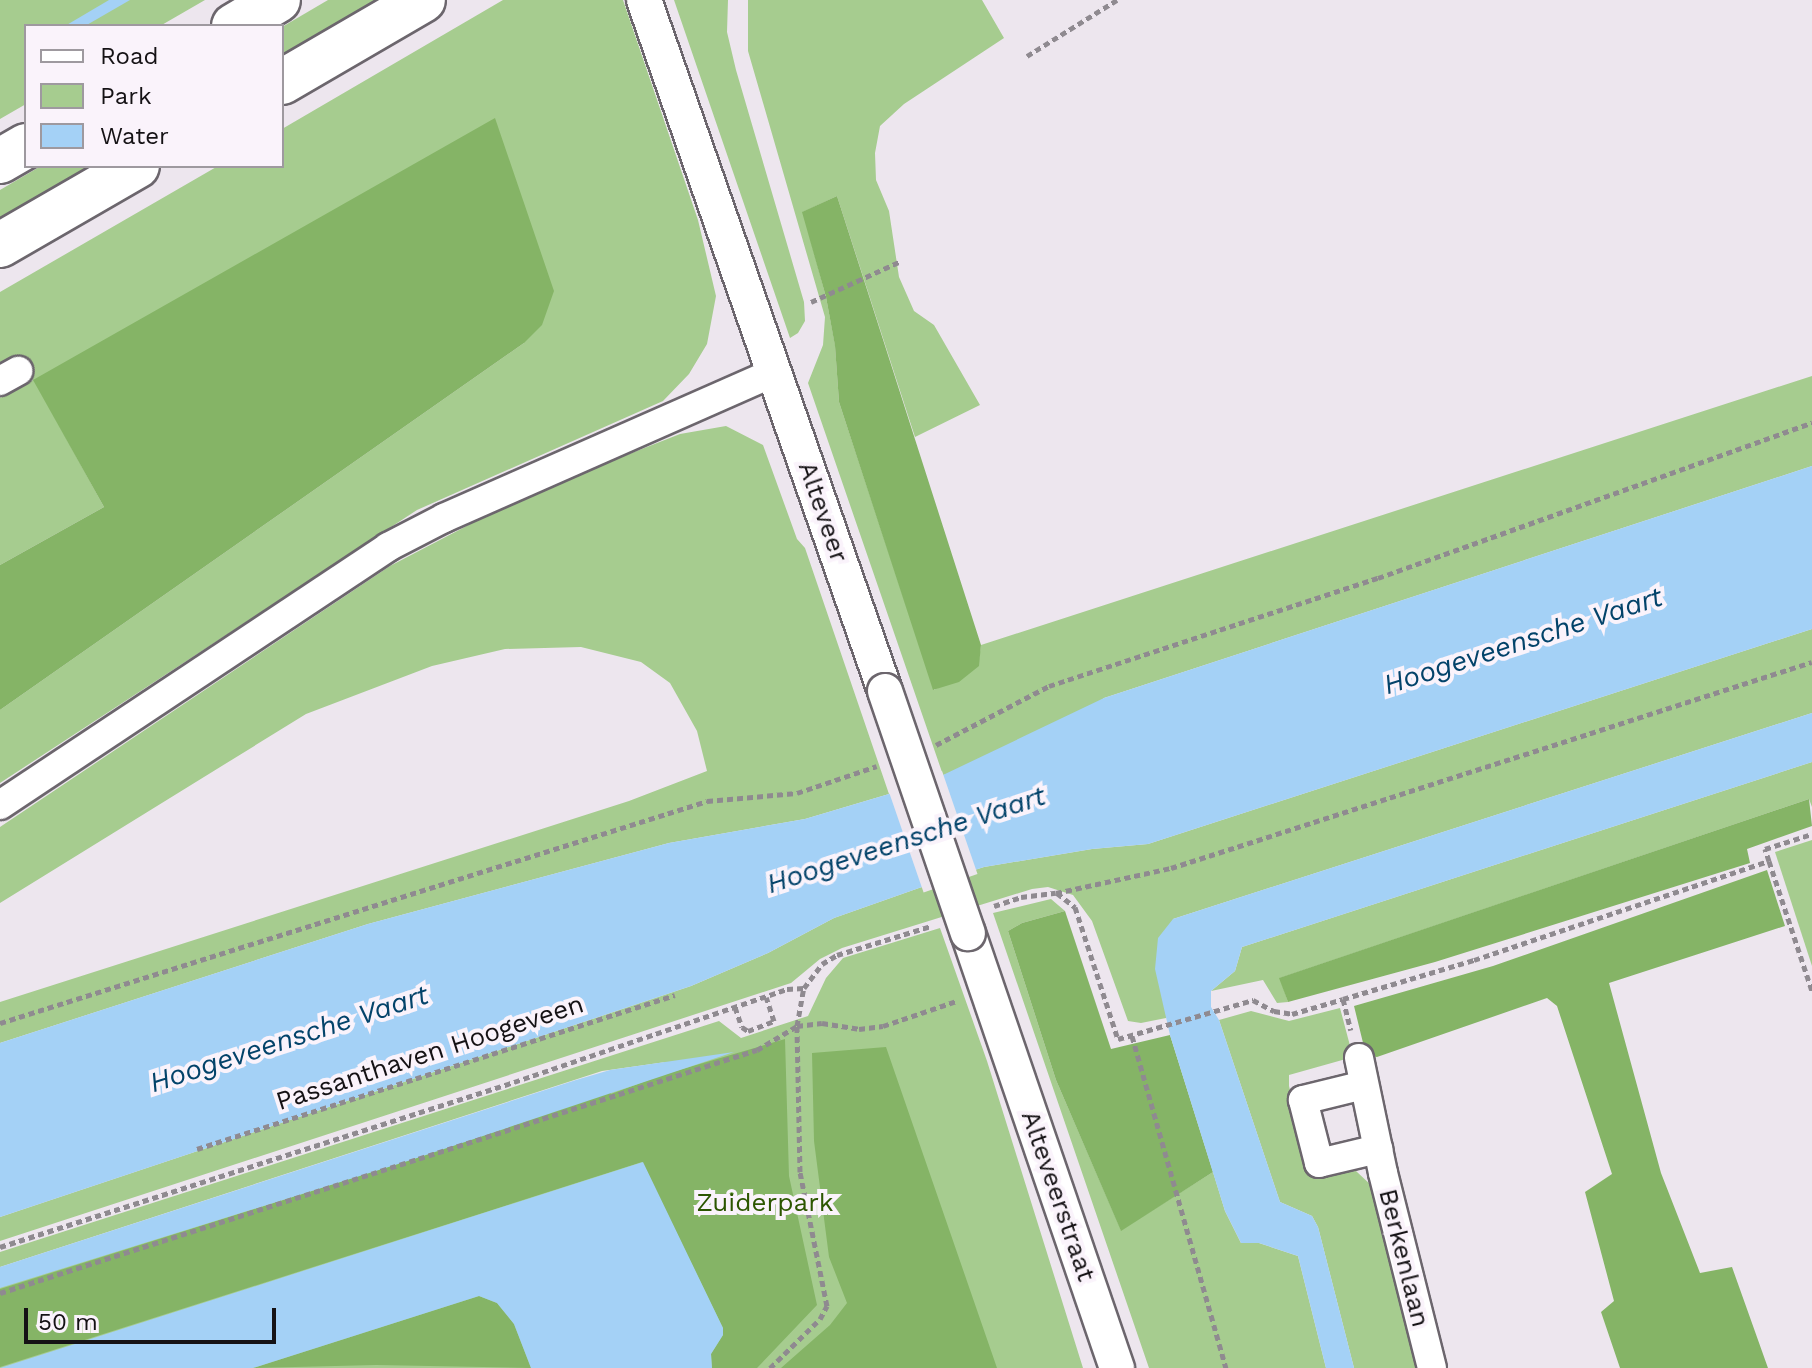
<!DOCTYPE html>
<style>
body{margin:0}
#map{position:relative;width:1812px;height:1368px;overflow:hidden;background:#ede6ee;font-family:"Work Sans",sans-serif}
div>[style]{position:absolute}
.green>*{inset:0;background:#a6cc8f}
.forest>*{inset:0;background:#85b466}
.water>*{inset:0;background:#a4d1f6}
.pier>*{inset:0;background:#ede6ee;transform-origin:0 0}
.path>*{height:5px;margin-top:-2.5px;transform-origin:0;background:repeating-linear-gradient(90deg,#8f8a90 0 6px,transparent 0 10px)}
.roads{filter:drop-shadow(2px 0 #6c666d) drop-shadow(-2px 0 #6c666d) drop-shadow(0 2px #6c666d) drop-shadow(0 -2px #6c666d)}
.minor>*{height:28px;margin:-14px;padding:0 14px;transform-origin:14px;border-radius:14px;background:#fff}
.tertiary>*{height:34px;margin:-17px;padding:0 17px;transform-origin:17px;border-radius:17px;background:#fff}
.motorway>*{height:44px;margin:-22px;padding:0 22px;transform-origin:22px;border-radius:22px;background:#fff}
.bridges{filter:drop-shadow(2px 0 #6c666d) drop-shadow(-2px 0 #6c666d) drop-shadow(0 2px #6c666d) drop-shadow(0 -2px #6c666d)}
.tertiary-bridge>*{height:34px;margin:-17px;padding:0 17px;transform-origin:17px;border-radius:17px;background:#fff}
span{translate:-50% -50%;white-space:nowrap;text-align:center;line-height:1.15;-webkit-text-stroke:8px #faf3fb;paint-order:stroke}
.street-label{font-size:26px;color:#151215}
.park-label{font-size:26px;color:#2c5600}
.water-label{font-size:28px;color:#03436a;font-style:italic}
.legend{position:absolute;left:24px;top:24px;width:260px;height:144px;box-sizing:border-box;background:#faf3fb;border:2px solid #9e999f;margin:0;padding:10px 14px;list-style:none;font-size:24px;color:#151215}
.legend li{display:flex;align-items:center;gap:16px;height:40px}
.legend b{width:40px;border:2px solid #9e999f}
.scale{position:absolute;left:24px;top:1308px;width:252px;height:36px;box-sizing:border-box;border:4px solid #151215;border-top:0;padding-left:10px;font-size:24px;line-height:28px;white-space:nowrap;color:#151215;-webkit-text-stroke:6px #faf3fb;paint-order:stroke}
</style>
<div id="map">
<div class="green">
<i style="clip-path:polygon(0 0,205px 0,160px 26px,26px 26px,26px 104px,0 119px)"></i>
<i style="clip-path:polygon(328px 0,379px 0,282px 56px,282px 27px)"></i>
<i style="clip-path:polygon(503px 0,623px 0,698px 220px,716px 296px,707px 344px,689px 374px,663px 401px,417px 510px,0 783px,0 710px,524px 343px,34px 380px,104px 507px,0 565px,0 398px,33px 380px,17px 357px,0 367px,0 292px,218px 166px,282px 166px,282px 129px)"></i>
<i style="clip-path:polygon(674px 0,728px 0,727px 32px,736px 70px,804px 302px,805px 321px,798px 333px,790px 338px)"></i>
<i style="clip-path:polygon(748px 0,982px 0,1004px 38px,904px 104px,880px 126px,875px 153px,876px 180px,889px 211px,899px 277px,914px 311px,934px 325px,980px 405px,915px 437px,837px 196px,803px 212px,826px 297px,835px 345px,839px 402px,934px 690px,978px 666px,981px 645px,1812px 376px,1812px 466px,1104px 698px,1028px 759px,943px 775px,808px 383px,823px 345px,825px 317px,748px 51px)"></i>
<i style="clip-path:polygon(41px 166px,93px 166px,0 220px,0 190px)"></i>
<i style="clip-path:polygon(726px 426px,763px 445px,797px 539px,805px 548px,889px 794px,805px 819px,669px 843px,368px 924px,0 1043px,0 1002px,629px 801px,707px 771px,697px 731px,670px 683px,641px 662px,581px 647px,505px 649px,432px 666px,306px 714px,0 903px,0 827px,390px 566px,482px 518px,596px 467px,680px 434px)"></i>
<i style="clip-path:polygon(1812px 629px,1812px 713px,1173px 919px,1166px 1018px,1141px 1023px,1128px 1021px,1092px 921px,1073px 895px,1048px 887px,1032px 889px,842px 948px,820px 959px,791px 983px,0 1241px,0 1217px,691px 986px,768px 953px,834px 918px,919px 888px,984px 867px,1092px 849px,1148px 844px)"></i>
<i style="clip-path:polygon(1812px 762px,1812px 807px,1809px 799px,1280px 978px,1288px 1002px,1277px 1003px,1263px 980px,1211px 991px,1235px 971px,1242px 947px)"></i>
<i style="clip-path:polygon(1812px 840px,1812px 966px,1775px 852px)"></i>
<i style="clip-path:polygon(1051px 899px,1065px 911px,1022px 923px,1008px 931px,1056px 1080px,1121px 1230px,1213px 1172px,1225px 1211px,1241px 1243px,1259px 1243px,1298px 1256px,1326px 1368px,1149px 1368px,993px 913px)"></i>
<i style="clip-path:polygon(940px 928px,987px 1061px,1083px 1368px,0 1368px,0 1285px,666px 1062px,602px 1071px,0 1267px,0 1252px,719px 1021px,741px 1038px,808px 1016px,826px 978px,843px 958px)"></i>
<i style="clip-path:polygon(1340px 1008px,1353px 1057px,1289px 1075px,1289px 1086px,1311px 1177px,1356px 1171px,1373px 1187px,1416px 1368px,1354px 1368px,1318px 1227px,1312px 1216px,1280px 1202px,1219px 1020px,1251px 1011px,1289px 1021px)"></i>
</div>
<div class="forest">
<i style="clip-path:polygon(495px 118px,554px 291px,542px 325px,524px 343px,0 710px,0 565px,104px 507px,33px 380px)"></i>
<i style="clip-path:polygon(837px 196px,981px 645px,979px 666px,959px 682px,933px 690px,839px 402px,835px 346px,826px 297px,802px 212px)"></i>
<i style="clip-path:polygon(1809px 799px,1812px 826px,1747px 849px,1750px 863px,1435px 962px,1288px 1002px,1279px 978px)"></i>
<i style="clip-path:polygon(1767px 870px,1785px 926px,1609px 983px,1661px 1173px,1700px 1273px,1732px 1267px,1768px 1368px,1620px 1368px,1601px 1312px,1614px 1301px,1585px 1192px,1612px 1174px,1557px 1006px,1547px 998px,1377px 1057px,1366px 1055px,1354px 1006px,1493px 966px)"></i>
<i style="clip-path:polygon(1065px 911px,1111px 1049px,1170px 1035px,1213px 1172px,1121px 1231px,1056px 1080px,1008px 931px,1022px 923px)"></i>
<i style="clip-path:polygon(785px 1039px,789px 1176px,817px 1305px,757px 1368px,712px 1368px,711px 1354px,723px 1335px,723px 1328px,642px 1162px,0 1367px,0 1289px,315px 1190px,609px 1091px,611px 1094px,662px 1075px)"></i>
<i style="clip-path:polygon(886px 1047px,997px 1368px,781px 1368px,830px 1325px,847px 1303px,829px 1257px,814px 1141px,812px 1053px)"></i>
<i style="clip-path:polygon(479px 1296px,497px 1303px,514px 1324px,531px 1368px,376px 1365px,253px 1368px)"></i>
</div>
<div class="water">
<i style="clip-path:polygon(109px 0,130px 0,85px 26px,65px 26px)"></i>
<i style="clip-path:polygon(1812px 466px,1812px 629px,1148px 844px,1092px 849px,984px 867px,919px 888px,834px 918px,768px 953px,691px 986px,0 1217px,0 1043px,368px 924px,669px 843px,805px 819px,889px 794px,943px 775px,1104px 698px)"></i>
<i style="clip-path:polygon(1812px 713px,1812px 762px,1242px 947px,1235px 971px,1211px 991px,1211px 1007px,1219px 1020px,1280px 1202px,1312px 1216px,1318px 1227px,1354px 1368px,1326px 1368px,1298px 1256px,1259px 1243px,1241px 1243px,1225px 1211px,1170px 1035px,1155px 969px,1158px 938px,1173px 919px)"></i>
<i style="clip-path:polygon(734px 1052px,411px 1160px,0 1288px,0 1267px,576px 1080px,610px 1070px)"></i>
<i style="clip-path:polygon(643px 1162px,723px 1328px,723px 1335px,711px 1354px,712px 1368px,531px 1368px,514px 1324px,497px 1303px,479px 1296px,253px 1368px,0 1368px)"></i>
</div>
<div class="pier">
<i style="left:942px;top:771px;width:109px;height:57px;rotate:71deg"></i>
</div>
<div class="path">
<i style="left:1027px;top:56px;width:106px;rotate:-31.9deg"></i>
<i style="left:811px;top:302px;width:99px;rotate:-24.5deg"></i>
<i style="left:936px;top:745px;width:127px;rotate:-27.6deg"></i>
<i style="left:1049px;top:686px;width:346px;rotate:-18.2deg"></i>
<i style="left:1378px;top:578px;width:461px;rotate:-19.7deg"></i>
<i style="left:1769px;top:861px;width:137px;rotate:71.7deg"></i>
<i style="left:1057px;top:893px;width:23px;rotate:38deg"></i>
<i style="left:1075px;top:907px;width:139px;rotate:72deg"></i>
<i style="left:1118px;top:1039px;width:141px;rotate:-16.1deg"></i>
<i style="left:1253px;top:1000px;width:24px;rotate:28deg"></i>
<i style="left:1274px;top:1011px;width:18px;rotate:9deg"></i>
<i style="left:1292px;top:1014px;width:53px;rotate:-16.4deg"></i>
<i style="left:1343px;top:999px;width:32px;rotate:76deg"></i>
<i style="left:994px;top:906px;width:28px;rotate:-18deg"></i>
<i style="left:1021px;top:897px;width:35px;rotate:-7deg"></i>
<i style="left:1056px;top:893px;width:118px;rotate:-12.3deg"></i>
<i style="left:1171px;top:868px;width:673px;rotate:-17.82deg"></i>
<i style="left:1343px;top:999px;width:137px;rotate:-16.6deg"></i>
<i style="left:1474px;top:960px;width:311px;rotate:-18.6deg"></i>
<i style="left:1769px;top:861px;width:13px;rotate:-108deg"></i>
<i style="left:1765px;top:849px;width:49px;rotate:-17.7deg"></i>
<i style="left:735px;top:1007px;width:21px;rotate:71deg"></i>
<i style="left:742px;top:1027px;width:7px;rotate:34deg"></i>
<i style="left:748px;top:1031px;width:28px;rotate:-21deg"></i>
<i style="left:774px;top:1021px;width:25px;rotate:-108deg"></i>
<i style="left:0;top:1023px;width:741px;rotate:-17.43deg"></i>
<i style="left:707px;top:801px;width:90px;rotate:-5.1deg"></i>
<i style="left:797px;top:793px;width:84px;rotate:-18.6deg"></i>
<i style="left:1132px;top:1036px;width:345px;rotate:74.2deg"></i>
<i style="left:197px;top:1149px;width:502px;rotate:-17.86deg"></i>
<i style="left:0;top:1247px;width:540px;rotate:-17.8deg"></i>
<i style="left:514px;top:1082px;width:288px;rotate:-18.8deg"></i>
<i style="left:787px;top:989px;width:17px;rotate:-3deg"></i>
<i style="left:0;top:1293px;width:795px;rotate:-17.8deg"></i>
<i style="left:757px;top:1050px;width:47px;rotate:-31deg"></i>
<i style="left:797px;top:1026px;width:25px;rotate:-7deg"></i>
<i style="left:822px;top:1023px;width:37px;rotate:9deg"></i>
<i style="left:859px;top:1029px;width:24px;rotate:-7deg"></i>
<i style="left:883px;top:1026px;width:78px;rotate:-18.7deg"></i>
<i style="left:770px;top:1368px;width:70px;rotate:-44.4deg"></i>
<i style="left:820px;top:1319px;width:15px;rotate:-62deg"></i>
<i style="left:827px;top:1306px;width:137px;rotate:-101.4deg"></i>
<i style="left:800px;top:1172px;width:146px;rotate:-91.2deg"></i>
<i style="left:797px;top:1026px;width:39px;rotate:-80deg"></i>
<i style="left:804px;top:988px;width:30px;rotate:-53deg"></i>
<i style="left:822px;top:964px;width:17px;rotate:-31deg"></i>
<i style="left:837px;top:955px;width:98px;rotate:-17.1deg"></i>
</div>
<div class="roads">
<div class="minor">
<i style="left:0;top:381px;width:21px;rotate:-29deg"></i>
<i style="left:0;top:805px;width:466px;rotate:-33.6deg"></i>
<i style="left:388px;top:547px;width:63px;rotate:-27.4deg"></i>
<i style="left:444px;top:518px;width:362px;rotate:-23.8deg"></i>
<i style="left:1359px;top:1058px;width:117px;rotate:78.2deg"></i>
<i style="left:1383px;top:1173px;width:201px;rotate:75.9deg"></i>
<i style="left:1364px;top:1085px;width:63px;rotate:166.2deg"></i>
<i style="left:1303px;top:1100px;width:65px;rotate:75.7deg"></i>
<i style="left:1319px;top:1163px;width:61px;rotate:-13.3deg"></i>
</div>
<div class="tertiary">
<i style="left:644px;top:0;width:732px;rotate:70.77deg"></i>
<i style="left:968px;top:933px;width:460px;rotate:71.1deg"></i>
</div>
<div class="motorway">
<i style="left:234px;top:26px;width:51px;rotate:-30.6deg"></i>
<i style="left:282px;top:82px;width:163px;rotate:-30.2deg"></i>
<i style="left:0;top:161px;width:30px;rotate:-30deg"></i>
<i style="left:0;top:245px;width:158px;rotate:-30deg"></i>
</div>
</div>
<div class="bridges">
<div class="tertiary-bridge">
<i style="left:885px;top:691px;width:256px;rotate:71.1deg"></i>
</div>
</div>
<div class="street-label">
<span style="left:823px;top:512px;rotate:71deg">Alteveer</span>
<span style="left:430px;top:1053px;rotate:-18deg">Passanthaven Hoogeveen</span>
<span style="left:1058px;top:1196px;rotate:71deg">Alteveerstraat</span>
<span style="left:1404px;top:1258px;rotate:76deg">Berkenlaan</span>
</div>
<div class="park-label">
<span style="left:765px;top:1203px">Zuiderpark</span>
</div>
<div class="water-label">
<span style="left:1523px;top:641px;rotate:-18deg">Hoogeveensche Vaart</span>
<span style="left:906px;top:840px;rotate:-18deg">Hoogeveensche Vaart</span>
<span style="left:289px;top:1039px;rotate:-18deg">Hoogeveensche Vaart</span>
</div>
<ul class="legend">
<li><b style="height:10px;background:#fff"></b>Road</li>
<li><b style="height:22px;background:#a6cc8f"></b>Park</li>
<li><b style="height:22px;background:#a4d1f6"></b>Water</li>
</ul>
<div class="scale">50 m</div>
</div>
